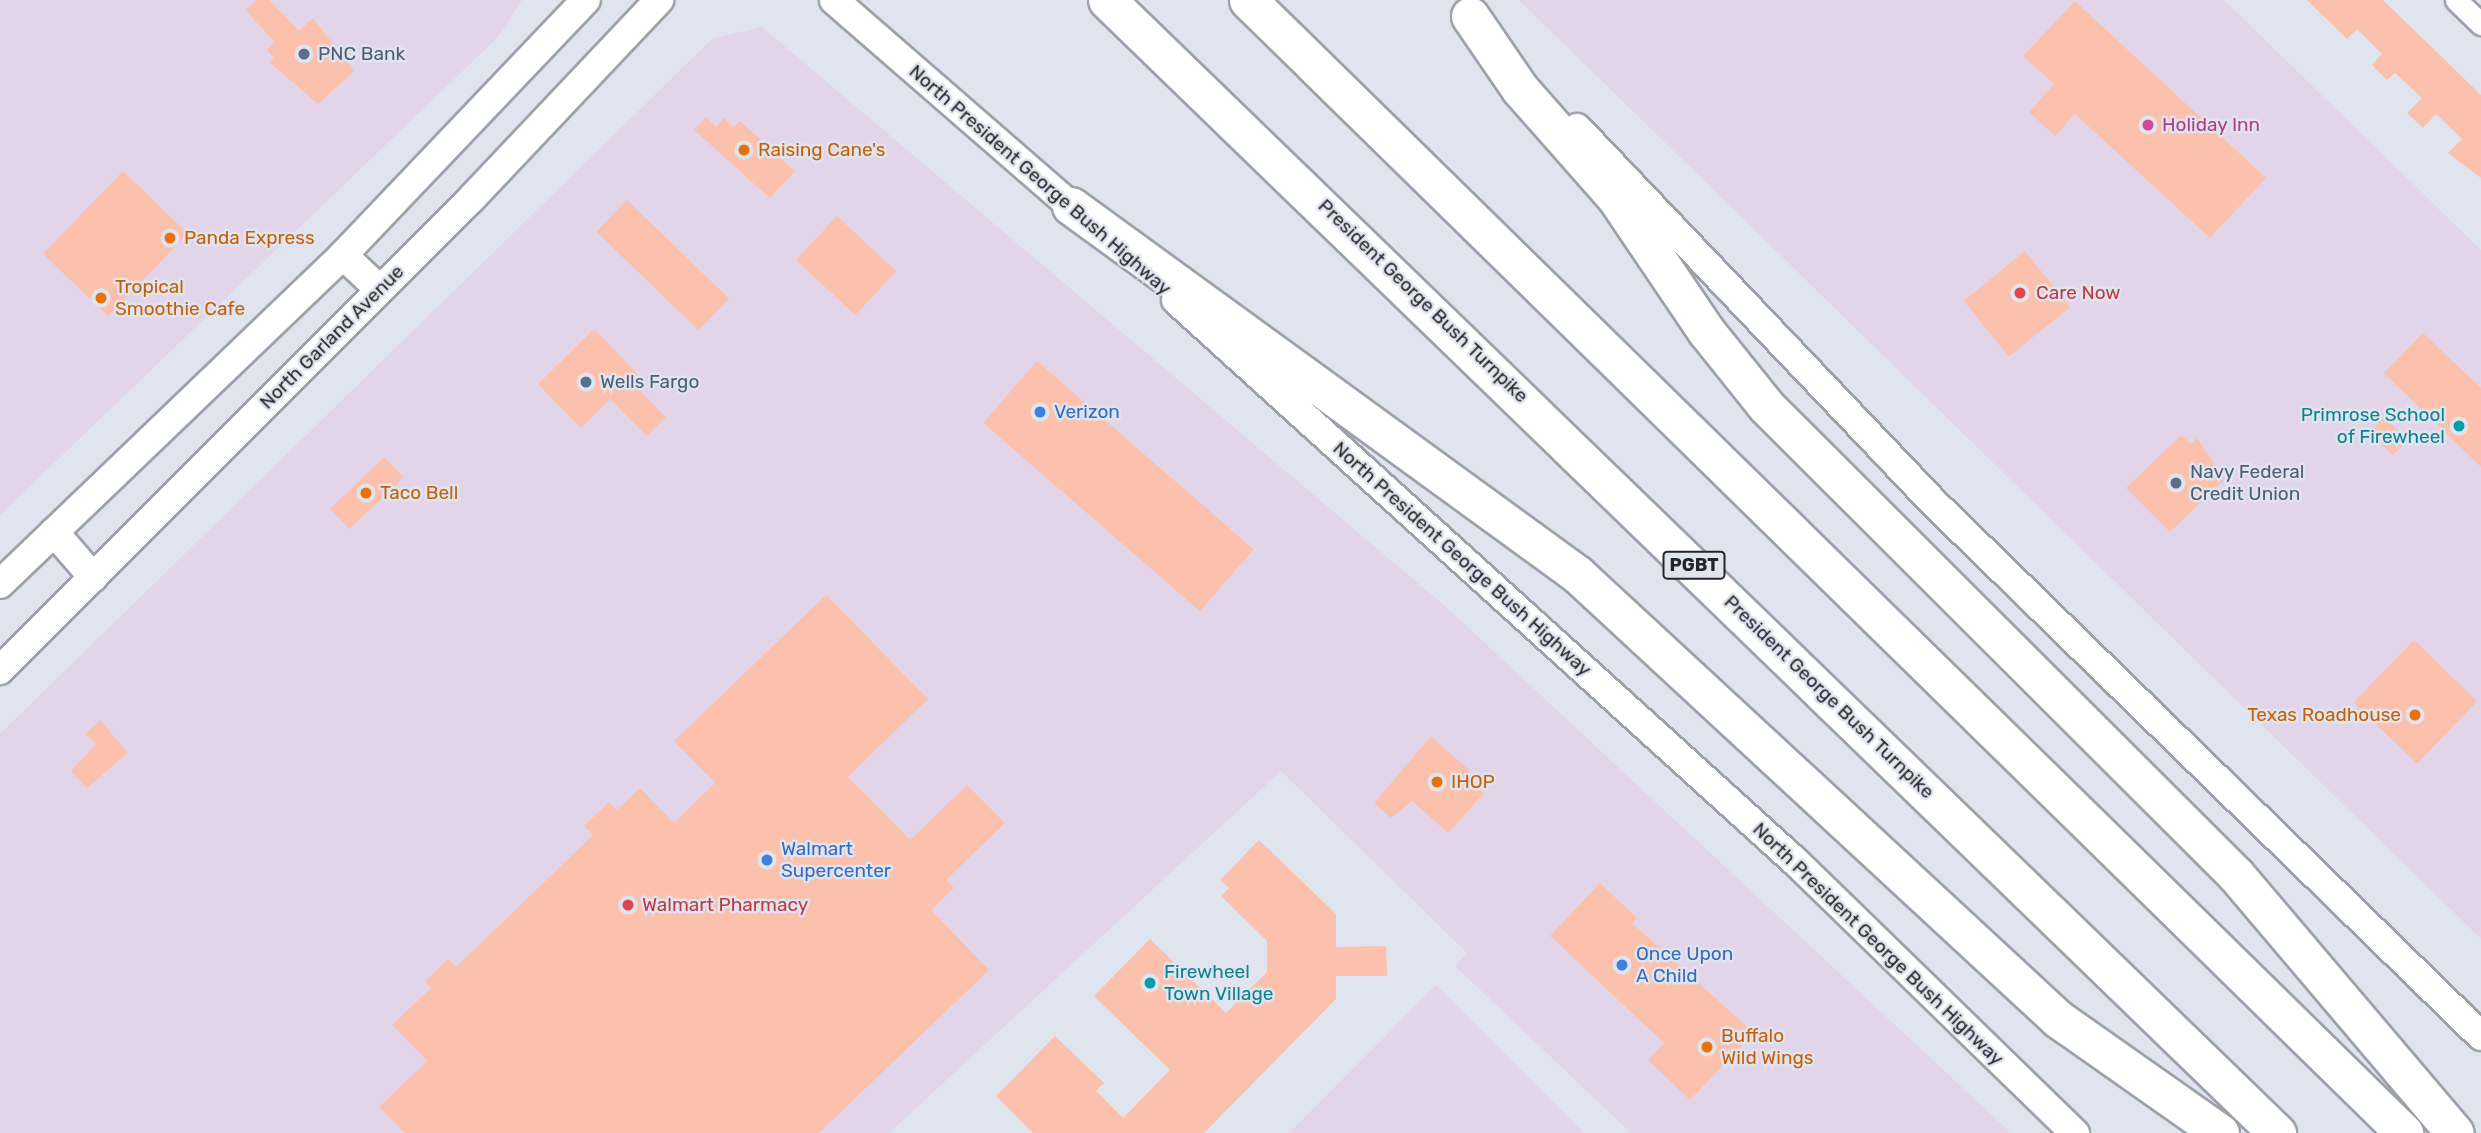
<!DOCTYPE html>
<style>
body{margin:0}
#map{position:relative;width:2481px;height:1133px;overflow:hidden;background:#e0e4ee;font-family:Rubik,sans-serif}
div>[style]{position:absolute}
.commercial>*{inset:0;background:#e2d5e9}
.building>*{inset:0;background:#fbc1ad;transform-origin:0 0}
.roads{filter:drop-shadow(2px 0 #9da1aa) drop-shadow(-2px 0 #9da1aa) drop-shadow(0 2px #9da1aa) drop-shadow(0 -2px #9da1aa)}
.minor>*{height:21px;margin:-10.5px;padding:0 10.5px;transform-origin:10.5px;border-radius:10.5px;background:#fff}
.secondary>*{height:28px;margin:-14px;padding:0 14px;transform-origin:14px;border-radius:14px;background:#fff}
.motorway>*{height:37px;margin:-18.5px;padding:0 18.5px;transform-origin:18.5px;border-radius:18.5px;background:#fff}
.dots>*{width:19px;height:19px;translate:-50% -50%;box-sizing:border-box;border:4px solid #e0e4ee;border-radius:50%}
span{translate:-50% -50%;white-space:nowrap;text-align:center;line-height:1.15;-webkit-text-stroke:5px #e0e4ee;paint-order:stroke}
.shield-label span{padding:2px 5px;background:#e0e4ee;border:2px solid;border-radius:5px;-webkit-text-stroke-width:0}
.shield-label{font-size:18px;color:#232528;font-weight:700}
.service-label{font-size:19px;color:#4e5e75}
.left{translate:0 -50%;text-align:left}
.hotel-label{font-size:19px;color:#b23c85}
.food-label{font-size:19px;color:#c56008}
.right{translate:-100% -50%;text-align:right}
.street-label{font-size:19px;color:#232528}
.health-label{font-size:19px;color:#be3a42}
.shop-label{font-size:19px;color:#366cbe}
.culture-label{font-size:19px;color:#0d838f}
</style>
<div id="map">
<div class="commercial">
<i style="clip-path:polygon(0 0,522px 0,497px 38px,0 515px)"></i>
<i style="clip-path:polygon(1519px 0,2224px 0,2481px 250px,2481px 939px)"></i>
<i style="clip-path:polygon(762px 27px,1446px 607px,2011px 1133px,1631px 1133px,1455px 966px,1467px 953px,1281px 771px,889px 1133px,0 1133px,0 734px,713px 38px)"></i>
<i style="clip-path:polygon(1436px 985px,1584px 1133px,1289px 1133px)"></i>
</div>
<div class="building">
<i style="clip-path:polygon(256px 0,269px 0,299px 31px,313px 18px,354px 71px,318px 104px,269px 62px,274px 58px,267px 50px,275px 42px,245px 10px)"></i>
<i style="clip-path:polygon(2307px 0,2383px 0,2481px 95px,2481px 178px,2448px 153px,2462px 139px,2436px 114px,2423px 128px,2407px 113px,2422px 98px,2395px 73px,2387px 80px,2372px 65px,2382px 54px,2357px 29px,2347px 39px)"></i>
<i style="clip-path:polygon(2075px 1px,2266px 178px,2210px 238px,2075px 114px,2055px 136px,2029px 112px,2054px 84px,2023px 56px)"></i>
<i style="clip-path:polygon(706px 117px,716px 127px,724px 118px,734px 127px,740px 121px,795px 171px,770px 198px,694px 130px)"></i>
<i style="left:123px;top:171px;width:90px;height:115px;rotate:44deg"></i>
<i style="left:627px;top:200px;width:142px;height:44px;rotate:44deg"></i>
<i style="left:837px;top:216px;width:81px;height:60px;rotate:43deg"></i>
<i style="left:2025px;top:251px;width:72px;height:79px;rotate:51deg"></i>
<i style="clip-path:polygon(594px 329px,638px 374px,631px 381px,666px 417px,647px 436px,610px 399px,581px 428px,538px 384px)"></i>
<i style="clip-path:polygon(2423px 333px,2481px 388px,2481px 467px,2384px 373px)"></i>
<i style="left:1037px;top:361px;width:287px;height:82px;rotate:41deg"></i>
<i style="left:2385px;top:417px;width:33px;height:21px;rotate:47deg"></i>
<i style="clip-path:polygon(2181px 435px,2191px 444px,2197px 438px,2225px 479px,2170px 532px,2126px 488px)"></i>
<i style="left:384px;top:457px;width:28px;height:75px;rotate:46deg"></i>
<i style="clip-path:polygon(826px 595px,928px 699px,848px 777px,910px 840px,967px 785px,1005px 823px,946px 880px,954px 888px,931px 910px,989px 970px,819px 1133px,405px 1133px,379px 1107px,427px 1061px,392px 1025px,431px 988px,425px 982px,448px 959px,456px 967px,593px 835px,584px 826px,609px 802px,617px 810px,640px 788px,674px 823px,715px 783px,674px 741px)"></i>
<i style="left:2414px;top:640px;width:88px;height:87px;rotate:44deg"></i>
<i style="clip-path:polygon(100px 720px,128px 753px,87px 788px,71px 771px,96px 744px,85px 734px)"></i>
<i style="clip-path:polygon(1431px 736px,1470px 771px,1465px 777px,1484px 793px,1448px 833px,1412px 801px,1391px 818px,1374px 803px)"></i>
<i style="clip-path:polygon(1259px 840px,1336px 914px,1336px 947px,1386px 946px,1387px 976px,1336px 976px,1336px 999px,1204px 1133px,1033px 1133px,996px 1096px,1055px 1036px,1104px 1083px,1096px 1091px,1123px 1118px,1170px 1070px,1094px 996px,1150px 939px,1226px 1013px,1267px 972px,1267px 941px,1221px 896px,1229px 888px,1220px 880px)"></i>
<i style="clip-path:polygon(1600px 883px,1637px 918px,1632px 923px,1754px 1033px,1690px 1100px,1648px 1060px,1664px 1043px,1550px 936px)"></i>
</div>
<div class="roads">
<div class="minor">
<i style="left:2456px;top:0;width:35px;rotate:44deg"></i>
</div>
<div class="secondary">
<i style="left:834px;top:0;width:334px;rotate:41deg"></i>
<i style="left:1577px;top:128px;width:516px;rotate:46.41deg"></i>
<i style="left:1933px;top:502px;width:765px;rotate:44.26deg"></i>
<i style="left:343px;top:255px;width:50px;rotate:43.4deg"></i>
<i style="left:1176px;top:300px;width:838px;rotate:42.2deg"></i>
<i style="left:1797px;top:863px;width:388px;rotate:44.2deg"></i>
<i style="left:54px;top:532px;width:60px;rotate:49.1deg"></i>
<i style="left:0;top:584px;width:475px;rotate:-43.8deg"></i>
<i style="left:343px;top:255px;width:352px;rotate:-46.4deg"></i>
<i style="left:0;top:670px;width:666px;rotate:-45deg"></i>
<i style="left:471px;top:199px;width:274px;rotate:-46.6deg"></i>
</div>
<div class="motorway">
<i style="left:1107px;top:0;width:1629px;rotate:44.08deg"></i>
<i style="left:1248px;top:0;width:1619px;rotate:44.42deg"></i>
<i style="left:1470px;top:16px;width:88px;rotate:55.6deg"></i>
<i style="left:1520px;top:89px;width:145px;rotate:48.6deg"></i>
<i style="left:1616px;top:198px;width:161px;rotate:55.9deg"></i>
<i style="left:1706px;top:331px;width:96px;rotate:51.3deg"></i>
<i style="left:1766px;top:406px;width:664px;rotate:44.94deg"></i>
<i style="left:2236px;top:875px;width:338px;rotate:49.7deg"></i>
<i style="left:1071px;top:206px;width:626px;rotate:36.03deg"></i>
<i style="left:1577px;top:574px;width:655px;rotate:42.77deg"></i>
<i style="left:2058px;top:1019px;width:198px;rotate:35.1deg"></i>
</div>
</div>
<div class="dots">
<i style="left:304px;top:54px;background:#5c6f8a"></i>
<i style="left:2148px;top:125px;background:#d1479c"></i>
<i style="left:744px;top:150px;background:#e8710a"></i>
<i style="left:170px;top:238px;background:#e8710a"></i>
<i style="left:2020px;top:293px;background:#e0444e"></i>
<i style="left:101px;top:298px;background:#e8710a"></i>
<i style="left:586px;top:382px;background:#5c6f8a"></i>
<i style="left:1040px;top:412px;background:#3f7fe0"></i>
<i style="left:2459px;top:426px;background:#0f9aa8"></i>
<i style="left:2176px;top:483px;background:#5c6f8a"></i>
<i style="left:366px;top:493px;background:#e8710a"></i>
<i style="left:2415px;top:715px;background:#e8710a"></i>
<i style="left:1437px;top:782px;background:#e8710a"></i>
<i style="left:767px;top:860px;background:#3f7fe0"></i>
<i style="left:628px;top:905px;background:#e0444e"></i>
<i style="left:1622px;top:965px;background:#3f7fe0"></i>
<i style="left:1150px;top:983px;background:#0f9aa8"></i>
<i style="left:1707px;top:1047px;background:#e8710a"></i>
</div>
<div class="shield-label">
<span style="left:1694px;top:565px">PGBT</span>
</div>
<div class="service-label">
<span class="left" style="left:318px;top:54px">PNC Bank</span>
<span class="left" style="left:600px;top:382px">Wells Fargo</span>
<span class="left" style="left:2190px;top:483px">Navy Federal<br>Credit Union</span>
</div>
<div class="hotel-label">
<span class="left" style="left:2162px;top:125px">Holiday Inn</span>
</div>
<div class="food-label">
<span class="left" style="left:758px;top:150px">Raising Cane's</span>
<span class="left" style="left:184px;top:238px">Panda Express</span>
<span class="left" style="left:115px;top:298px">Tropical<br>Smoothie Cafe</span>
<span class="left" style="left:380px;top:493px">Taco Bell</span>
<span class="right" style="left:2401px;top:715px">Texas Roadhouse</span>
<span class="left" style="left:1451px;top:782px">IHOP</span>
<span class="left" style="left:1721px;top:1047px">Buffalo<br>Wild Wings</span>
</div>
<div class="street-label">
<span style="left:1040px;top:180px;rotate:41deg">North President George Bush Highway</span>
<span style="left:1423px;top:301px;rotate:44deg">President George Bush Turnpike</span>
<span style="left:332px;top:337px;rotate:-45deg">North Garland Avenue</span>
<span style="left:1462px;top:559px;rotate:42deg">North President George Bush Highway</span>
<span style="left:1829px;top:697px;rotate:44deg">President George Bush Turnpike</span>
<span style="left:1878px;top:944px;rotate:44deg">North President George Bush Highway</span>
</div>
<div class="health-label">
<span class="left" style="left:2036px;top:293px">Care Now</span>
<span class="left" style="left:642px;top:905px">Walmart Pharmacy</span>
</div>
<div class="shop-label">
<span class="left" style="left:1054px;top:412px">Verizon</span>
<span class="left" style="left:781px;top:860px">Walmart<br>Supercenter</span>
<span class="left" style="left:1636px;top:965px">Once Upon<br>A Child</span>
</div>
<div class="culture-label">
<span class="right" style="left:2445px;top:426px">Primrose School<br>of Firewheel</span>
<span class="left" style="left:1164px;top:983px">Firewheel<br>Town Village</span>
</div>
</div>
